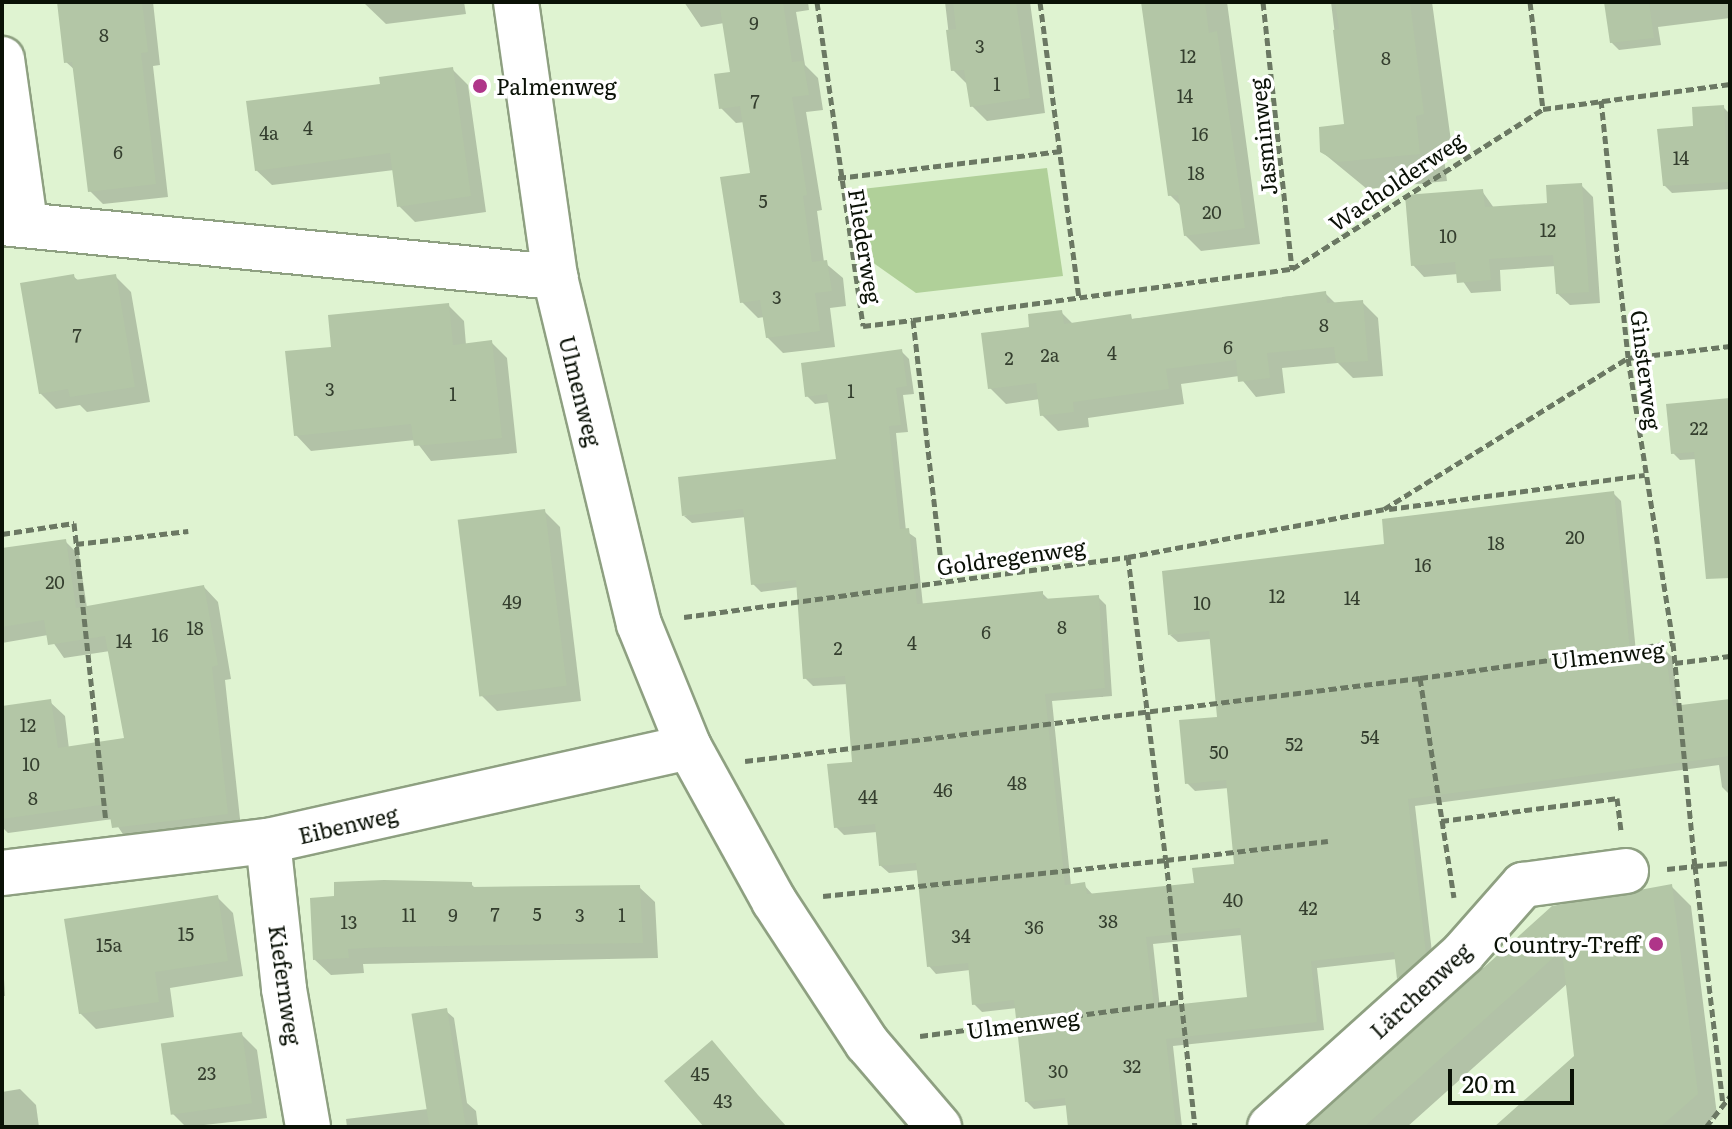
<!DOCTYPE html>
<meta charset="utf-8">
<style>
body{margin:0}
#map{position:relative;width:1732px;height:1129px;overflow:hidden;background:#dff3d1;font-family:Literata,serif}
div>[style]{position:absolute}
.green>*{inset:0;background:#b0d099}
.shadow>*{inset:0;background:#0003}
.building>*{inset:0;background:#b3c6a6;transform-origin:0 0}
.path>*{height:5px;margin-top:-2.5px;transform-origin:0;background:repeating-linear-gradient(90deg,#6b7863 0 8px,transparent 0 12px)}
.roads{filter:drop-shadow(2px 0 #8ea081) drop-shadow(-2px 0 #8ea081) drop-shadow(0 2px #8ea081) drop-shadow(0 -2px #8ea081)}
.street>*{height:44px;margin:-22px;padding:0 22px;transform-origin:22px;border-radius:22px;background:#fff}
.secondary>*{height:44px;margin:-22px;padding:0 22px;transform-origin:22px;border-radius:22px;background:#fff}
.dots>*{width:22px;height:22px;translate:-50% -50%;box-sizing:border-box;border:4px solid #fff;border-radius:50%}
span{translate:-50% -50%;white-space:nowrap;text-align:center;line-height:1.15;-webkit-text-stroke:7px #fff;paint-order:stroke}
.number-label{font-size:18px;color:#343e2e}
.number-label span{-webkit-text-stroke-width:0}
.poi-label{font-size:22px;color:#0a1106}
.left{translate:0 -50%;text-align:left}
.right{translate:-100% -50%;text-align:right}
.street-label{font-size:22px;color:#0a1106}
.frame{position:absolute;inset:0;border:4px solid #0a1106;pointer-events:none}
.scale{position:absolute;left:1448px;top:1069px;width:126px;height:36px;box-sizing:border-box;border:4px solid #0a1106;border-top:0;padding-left:10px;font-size:24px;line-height:28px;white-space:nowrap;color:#0a1106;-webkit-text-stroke:6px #fff;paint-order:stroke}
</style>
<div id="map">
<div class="green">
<i style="clip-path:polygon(1047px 168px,1063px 276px,916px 293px,872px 262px,862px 189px)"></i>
</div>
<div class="shadow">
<i style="clip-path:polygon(59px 2px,153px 2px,160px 65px,153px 66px,168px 197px,103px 204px,90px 191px,76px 71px,66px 62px)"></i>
<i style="clip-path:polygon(363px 2px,464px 2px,466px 14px,386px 24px)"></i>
<i style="clip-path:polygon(684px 2px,808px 2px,809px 10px,796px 12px,805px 65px,818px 78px,823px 110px,806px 112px,822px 210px,817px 211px,824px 262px,843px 278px,846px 306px,830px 308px,835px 347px,783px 353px,767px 337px,764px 317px,758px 318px,742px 302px,752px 174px,745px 122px,736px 123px,721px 108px,732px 74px,724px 23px,701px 27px)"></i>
<i style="clip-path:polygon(945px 2px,1030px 2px,1045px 113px,987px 121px,972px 106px,969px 86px,953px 70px)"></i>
<i style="clip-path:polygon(1143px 2px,1227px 2px,1260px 244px,1201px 251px,1185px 235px,1182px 207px,1170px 195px)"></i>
<i style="clip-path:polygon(1331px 2px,1432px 2px,1451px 141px,1442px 143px,1447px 181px,1367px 189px,1322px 152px,1346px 126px)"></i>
<i style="clip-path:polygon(1606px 2px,1730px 2px,1730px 18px,1658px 27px,1661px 45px,1619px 50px,1611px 42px)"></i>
<i style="clip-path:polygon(452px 69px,468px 85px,486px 212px,415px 222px,399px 206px,394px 170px,272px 185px,256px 170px,382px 86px)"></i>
<i style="clip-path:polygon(1723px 107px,1730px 114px,1730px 189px,1672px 193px,1664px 185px,1695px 128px)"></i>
<i style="clip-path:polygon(1581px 185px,1593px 197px,1600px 303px,1570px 305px,1558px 294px,1556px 266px,1500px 270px,1501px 291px,1471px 293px,1458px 274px,1424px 277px,1413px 265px,1482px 191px,1494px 208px,1549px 204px)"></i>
<i style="clip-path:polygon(73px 276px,80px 282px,115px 276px,131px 292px,150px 402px,87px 412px,80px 405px,56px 409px,40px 393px)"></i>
<i style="clip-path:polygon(1325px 293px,1337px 305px,1362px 302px,1378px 318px,1383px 376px,1353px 378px,1338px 363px,1282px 368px,1285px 393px,1256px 397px,1239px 376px,1181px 384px,1184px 404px,1088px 418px,1089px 427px,1058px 431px,1042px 415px,1040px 399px,1006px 404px,990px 388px,1031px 329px,1061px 312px,1074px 325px,1283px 303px,1282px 297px)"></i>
<i style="clip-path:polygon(448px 305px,464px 321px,466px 345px,491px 342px,507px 358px,517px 453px,431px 461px,415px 440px,311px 451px,296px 435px,334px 348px)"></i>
<i style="clip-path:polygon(evenodd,901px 351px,909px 359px,914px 394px,903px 395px,908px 432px,896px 433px,906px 531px,916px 538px,923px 606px,1042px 593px,1049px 600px,1098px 597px,1106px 605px,1112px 696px,1052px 701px,1071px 886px,1084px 885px,1093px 895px,1196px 884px,1236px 866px,1229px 788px,1195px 791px,1187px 783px,1219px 719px,1211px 639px,1178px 642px,1170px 635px,1386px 546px,1613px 493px,1621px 501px,1636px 652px,1664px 649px,1672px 657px,1679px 707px,1730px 702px,1730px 795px,1722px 787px,1719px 765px,1415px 806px,1433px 961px,1406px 985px,1399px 978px,1397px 959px,1317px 968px,1324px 1030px,1173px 1046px,1182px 1127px,1070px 1127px,1068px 1105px,1034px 1109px,1026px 1101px,1017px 1008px,982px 1012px,974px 1004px,970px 970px,936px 974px,929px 966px,919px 870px,889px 873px,881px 866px,877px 832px,844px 835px,836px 827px,854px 764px,848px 684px,813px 686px,805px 678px,799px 587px,761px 592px,753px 584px,746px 517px,692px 523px,684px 516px,838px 461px,830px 402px,815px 404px,807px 396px,901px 351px,1242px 935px,1249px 998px,1160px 1008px,1153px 944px,1242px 935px)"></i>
<i style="clip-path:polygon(1730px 400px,1730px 587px,1725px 533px,1697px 459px,1680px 460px,1673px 453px)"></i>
<i style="clip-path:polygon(544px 511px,560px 527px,581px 701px,497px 711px,481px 695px)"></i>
<i style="clip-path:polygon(65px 541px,79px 555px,87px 608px,204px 587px,218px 602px,231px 679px,225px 680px,241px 828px,128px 842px,113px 819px,8px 833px,2px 827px,2px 708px,50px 702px,65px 716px,69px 749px,126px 740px,110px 651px,64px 658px,48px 635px,2px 643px,2px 551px)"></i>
<i style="clip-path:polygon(471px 884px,476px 889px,639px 887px,655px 902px,658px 958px,363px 964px,364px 973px,331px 975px,315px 960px,337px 898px)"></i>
<i style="clip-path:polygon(1671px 886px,1691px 906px,1717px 1115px,1703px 1127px,1497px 1127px,1576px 1057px,1568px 983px,1407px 1127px,1309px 1127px,1553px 908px)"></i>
<i style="clip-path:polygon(217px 897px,233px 913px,243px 976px,170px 988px,174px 1017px,96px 1029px,80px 1013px)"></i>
<i style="clip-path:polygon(2px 944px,5px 996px,2px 996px)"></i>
<i style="clip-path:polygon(446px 1011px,454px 1018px,467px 1103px,476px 1111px,478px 1127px,347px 1127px,346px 1119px,428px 1109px)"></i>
<i style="clip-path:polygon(241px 1034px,257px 1050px,267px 1118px,186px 1127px,173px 1114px)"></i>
<i style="clip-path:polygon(20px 1089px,36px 1105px,39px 1127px,2px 1127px,2px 1092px)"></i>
</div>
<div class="building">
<i style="clip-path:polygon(57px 2px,142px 2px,148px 52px,141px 53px,156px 184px,88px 192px,72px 62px,64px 63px)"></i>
<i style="clip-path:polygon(719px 2px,783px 2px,792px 62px,803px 61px,809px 95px,792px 97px,807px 195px,803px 196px,812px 262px,827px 260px,832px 291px,815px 293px,820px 331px,766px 338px,760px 300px,740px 303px,720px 177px,750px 173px,740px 106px,719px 109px,714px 74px,730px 72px)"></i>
<i style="clip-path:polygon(953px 2px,1016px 2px,1030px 98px,970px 107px,964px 70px,951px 71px,946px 30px,956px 29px)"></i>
<i style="clip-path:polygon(1141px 2px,1205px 2px,1209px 33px,1217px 31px,1245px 228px,1184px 236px,1178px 195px,1168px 196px)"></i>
<i style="clip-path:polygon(1335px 2px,1410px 2px,1424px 114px,1416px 116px,1420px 154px,1338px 162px,1320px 152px,1319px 127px,1344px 124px,1333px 30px,1339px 29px)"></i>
<i style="clip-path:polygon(1604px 2px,1649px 2px,1654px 38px,1610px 43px)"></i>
<i style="clip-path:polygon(453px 67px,471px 196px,397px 207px,390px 153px,255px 171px,246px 101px,380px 84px,379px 77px)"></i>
<i style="clip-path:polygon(1724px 105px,1728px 182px,1663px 186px,1657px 129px,1693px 126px,1692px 107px)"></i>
<i style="clip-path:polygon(1582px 183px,1589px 292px,1556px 294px,1553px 255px,1489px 259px,1491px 280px,1457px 283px,1455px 262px,1411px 266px,1405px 195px,1483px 189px,1485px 207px,1547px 203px,1546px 185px)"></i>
<i style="clip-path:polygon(74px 274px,75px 280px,116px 274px,135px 387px,70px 397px,68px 389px,39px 394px,20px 283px)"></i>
<i style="clip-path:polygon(1326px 291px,1327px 303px,1363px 300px,1368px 361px,1336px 363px,1334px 347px,1267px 353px,1270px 378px,1238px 382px,1236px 360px,1166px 369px,1169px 389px,1073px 402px,1074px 412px,1040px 416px,1036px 383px,988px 389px,981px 333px,1029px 327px,1028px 314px,1062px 310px,1064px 324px,1131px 314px,1132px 319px)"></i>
<i style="clip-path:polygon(449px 303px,453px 345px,492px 340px,502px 438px,414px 446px,411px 424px,294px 436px,285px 351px,331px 347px,328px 315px)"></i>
<i style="clip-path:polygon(evenodd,902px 349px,907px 386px,896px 388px,901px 425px,889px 426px,900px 529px,909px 528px,917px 604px,1043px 591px,1043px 599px,1099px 595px,1105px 688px,1045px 694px,1065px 885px,1085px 882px,1087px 894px,1194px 883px,1192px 868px,1234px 864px,1226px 780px,1185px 784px,1179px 720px,1217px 717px,1209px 631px,1168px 635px,1162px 571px,1384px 544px,1382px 519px,1614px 491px,1630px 651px,1665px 647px,1673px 706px,1730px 699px,1730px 756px,1408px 799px,1426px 953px,1397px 979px,1394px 952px,1311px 961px,1317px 1022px,1166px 1039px,1176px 1127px,1068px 1127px,1065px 1098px,1025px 1102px,1014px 1000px,972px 1005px,968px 963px,927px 967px,916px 863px,879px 866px,875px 824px,834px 828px,827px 764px,852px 762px,845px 676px,803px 679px,796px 580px,751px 585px,743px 509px,682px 516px,678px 477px,836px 459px,827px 394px,805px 397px,801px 363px,902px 349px,1240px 928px,1247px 997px,1154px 1007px,1146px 937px,1240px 928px)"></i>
<i style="clip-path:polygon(1730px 398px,1730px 578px,1706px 579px,1694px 452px,1671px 454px,1666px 404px)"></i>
<i style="left:545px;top:509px;width:178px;height:88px;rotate:83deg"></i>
<i style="clip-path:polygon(66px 539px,76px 608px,204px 585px,218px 665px,212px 667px,228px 814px,112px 828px,108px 804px,2px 819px,2px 706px,51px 699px,58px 748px,124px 738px,105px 636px,48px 645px,44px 620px,2px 627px,2px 548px)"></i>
<i style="clip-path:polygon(384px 880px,472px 882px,472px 887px,640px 885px,643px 943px,387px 947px,348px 949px,349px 958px,313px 960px,310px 898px,334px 896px,334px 882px)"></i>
<i style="clip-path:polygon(1672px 884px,1698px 1094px,1660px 1127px,1494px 1127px,1574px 1056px,1562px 950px,1364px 1127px,1307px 1127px,1552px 906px)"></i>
<i style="clip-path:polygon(218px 895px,228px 961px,155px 972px,159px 1002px,79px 1014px,64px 919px)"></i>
<i style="left:447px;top:1008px;width:121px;height:36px;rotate:81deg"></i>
<i style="left:242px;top:1032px;width:72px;height:82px;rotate:82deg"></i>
<i style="clip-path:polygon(712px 1040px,758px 1095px,787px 1127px,704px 1127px,664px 1081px)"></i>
</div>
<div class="path">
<i style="left:817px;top:2px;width:327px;rotate:81.9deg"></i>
<i style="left:863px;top:326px;width:50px;rotate:-6.8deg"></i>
<i style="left:913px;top:320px;width:263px;rotate:83.4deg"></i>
<i style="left:1040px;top:2px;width:299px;rotate:82.5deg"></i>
<i style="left:1263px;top:2px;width:269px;rotate:83.8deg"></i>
<i style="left:1530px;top:2px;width:108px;rotate:83.1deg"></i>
<i style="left:1601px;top:100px;width:259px;rotate:84deg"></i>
<i style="left:1628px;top:358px;width:289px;rotate:81deg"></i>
<i style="left:838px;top:178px;width:225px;rotate:-6.9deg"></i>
<i style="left:913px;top:320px;width:382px;rotate:-7.7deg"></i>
<i style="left:1292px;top:269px;width:298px;rotate:-32.5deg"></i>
<i style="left:1543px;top:109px;width:189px;rotate:-7.6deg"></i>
<i style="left:1389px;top:509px;width:258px;rotate:-7.6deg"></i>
<i style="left:2px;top:534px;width:73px;rotate:-8.7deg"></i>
<i style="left:74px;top:523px;width:299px;rotate:83.9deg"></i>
<i style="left:76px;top:544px;width:113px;rotate:-6.6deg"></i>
<i style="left:1128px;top:557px;width:305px;rotate:82.9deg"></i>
<i style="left:1166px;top:860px;width:163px;rotate:-6.7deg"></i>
<i style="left:684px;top:617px;width:448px;rotate:-7.7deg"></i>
<i style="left:1128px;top:557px;width:260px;rotate:-10.6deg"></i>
<i style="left:1384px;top:509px;width:287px;rotate:-31.8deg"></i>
<i style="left:1628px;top:358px;width:103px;rotate:-6.7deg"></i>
<i style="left:1675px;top:663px;width:55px;rotate:-7.3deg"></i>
<i style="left:1420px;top:678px;width:255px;rotate:-7.9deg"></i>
<i style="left:1673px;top:643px;width:224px;rotate:84.4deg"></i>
<i style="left:1695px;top:866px;width:35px;rotate:-5deg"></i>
<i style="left:745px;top:761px;width:680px;rotate:-7.01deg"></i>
<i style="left:1420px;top:678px;width:222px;rotate:81.2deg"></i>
<i style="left:1441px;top:821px;width:177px;rotate:-7.4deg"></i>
<i style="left:1617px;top:798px;width:33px;rotate:83deg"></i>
<i style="left:1667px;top:869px;width:28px;rotate:-6deg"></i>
<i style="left:1695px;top:866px;width:239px;rotate:83.3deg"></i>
<i style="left:823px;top:896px;width:345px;rotate:-6deg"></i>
<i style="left:1166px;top:860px;width:269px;rotate:83.8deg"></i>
<i style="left:920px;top:1036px;width:262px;rotate:-7.5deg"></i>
<i style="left:1706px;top:1127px;width:39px;rotate:-52deg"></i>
</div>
<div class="roads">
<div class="street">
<i style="left:2px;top:59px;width:166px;rotate:82deg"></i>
<i style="left:2px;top:223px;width:556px;rotate:5.58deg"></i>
<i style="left:268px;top:841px;width:149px;rotate:83.8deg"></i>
<i style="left:284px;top:989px;width:140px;rotate:80.1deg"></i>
<i style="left:2px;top:873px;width:268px;rotate:-6.9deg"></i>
<i style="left:268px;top:841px;width:431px;rotate:-12.6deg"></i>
<i style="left:1270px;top:1127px;width:260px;rotate:-42deg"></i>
<i style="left:1463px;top:953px;width:91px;rotate:-48.6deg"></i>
<i style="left:1523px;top:885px;width:104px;rotate:-7.7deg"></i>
</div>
<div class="secondary">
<i style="left:516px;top:2px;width:278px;rotate:81.9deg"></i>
<i style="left:555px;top:277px;width:357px;rotate:76.4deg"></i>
<i style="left:639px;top:624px;width:133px;rotate:67.9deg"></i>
<i style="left:689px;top:747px;width:176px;rotate:61.1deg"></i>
<i style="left:774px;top:901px;width:170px;rotate:56.8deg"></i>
<i style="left:867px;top:1043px;width:111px;rotate:49.4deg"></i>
</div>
</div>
<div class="dots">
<i style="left:480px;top:86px;background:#af3589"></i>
<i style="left:1656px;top:944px;background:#af3589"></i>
</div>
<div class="number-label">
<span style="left:754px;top:23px">9</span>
<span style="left:104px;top:35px">8</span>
<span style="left:980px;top:46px">3</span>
<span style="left:1188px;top:56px">12</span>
<span style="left:1386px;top:58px">8</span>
<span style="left:997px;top:84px">1</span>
<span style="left:1185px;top:96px">14</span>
<span style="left:755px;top:101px">7</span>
<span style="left:308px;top:128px">4</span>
<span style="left:269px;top:133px">4a</span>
<span style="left:1200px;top:134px">16</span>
<span style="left:118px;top:152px">6</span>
<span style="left:1681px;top:158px">14</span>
<span style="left:1196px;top:173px">18</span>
<span style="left:763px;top:201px">5</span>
<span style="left:1212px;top:212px">20</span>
<span style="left:1548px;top:230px">12</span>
<span style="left:1448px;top:236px">10</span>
<span style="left:777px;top:297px">3</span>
<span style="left:1324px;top:325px">8</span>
<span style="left:77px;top:335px">7</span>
<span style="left:1228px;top:347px">6</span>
<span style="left:1112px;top:353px">4</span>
<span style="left:1050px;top:355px">2a</span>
<span style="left:1009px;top:358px">2</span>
<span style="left:330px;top:389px">3</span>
<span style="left:851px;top:391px">1</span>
<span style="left:453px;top:394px">1</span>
<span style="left:1699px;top:428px">22</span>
<span style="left:1575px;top:537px">20</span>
<span style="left:1496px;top:543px">18</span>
<span style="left:1423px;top:565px">16</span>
<span style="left:55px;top:582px">20</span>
<span style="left:1277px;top:596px">12</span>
<span style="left:1352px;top:598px">14</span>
<span style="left:512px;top:602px">49</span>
<span style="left:1202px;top:603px">10</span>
<span style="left:1062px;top:627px">8</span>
<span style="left:195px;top:628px">18</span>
<span style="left:986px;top:632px">6</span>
<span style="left:160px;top:635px">16</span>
<span style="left:124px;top:641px">14</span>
<span style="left:912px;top:643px">4</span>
<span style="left:838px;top:648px">2</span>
<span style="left:28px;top:725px">12</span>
<span style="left:1370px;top:737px">54</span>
<span style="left:1294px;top:744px">52</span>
<span style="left:1219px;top:752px">50</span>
<span style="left:31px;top:764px">10</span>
<span style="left:1017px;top:783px">48</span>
<span style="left:943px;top:790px">46</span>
<span style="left:868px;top:797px">44</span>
<span style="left:33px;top:798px">8</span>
<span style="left:1233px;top:900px">40</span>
<span style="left:1308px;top:908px">42</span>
<span style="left:495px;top:914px">7</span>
<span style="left:537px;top:914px">5</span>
<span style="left:409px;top:915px">11</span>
<span style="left:453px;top:915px">9</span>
<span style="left:580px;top:915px">3</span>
<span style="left:622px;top:915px">1</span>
<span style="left:1108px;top:921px">38</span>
<span style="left:349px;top:922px">13</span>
<span style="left:1034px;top:927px">36</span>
<span style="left:186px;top:934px">15</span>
<span style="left:961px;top:936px">34</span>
<span style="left:109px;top:945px">15a</span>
<span style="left:1132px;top:1066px">32</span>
<span style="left:1058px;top:1071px">30</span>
<span style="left:207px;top:1073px">23</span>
<span style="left:700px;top:1074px">45</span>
<span style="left:723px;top:1101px">43</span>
</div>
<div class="poi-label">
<span class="left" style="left:496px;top:86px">Palmenweg</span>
<span class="right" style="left:1640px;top:944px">Country-Treff</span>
</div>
<div class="street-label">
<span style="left:1262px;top:137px;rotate:-96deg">Jasminweg</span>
<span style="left:1396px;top:181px;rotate:-34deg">Wacholderweg</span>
<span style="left:866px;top:246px;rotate:81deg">Fliederweg</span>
<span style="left:1647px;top:370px;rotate:83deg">Ginsterweg</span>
<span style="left:581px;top:391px;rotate:76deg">Ulmenweg</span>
<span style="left:1011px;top:556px;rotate:-8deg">Goldregenweg</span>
<span style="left:1608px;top:654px;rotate:-6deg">Ulmenweg</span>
<span style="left:348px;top:824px;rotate:-13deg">Eibenweg</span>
<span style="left:286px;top:985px;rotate:82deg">Kiefernweg</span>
<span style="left:1420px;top:990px;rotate:-43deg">Lärchenweg</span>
<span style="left:1023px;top:1023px;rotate:-7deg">Ulmenweg</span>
</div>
<div class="frame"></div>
<div class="scale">20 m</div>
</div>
